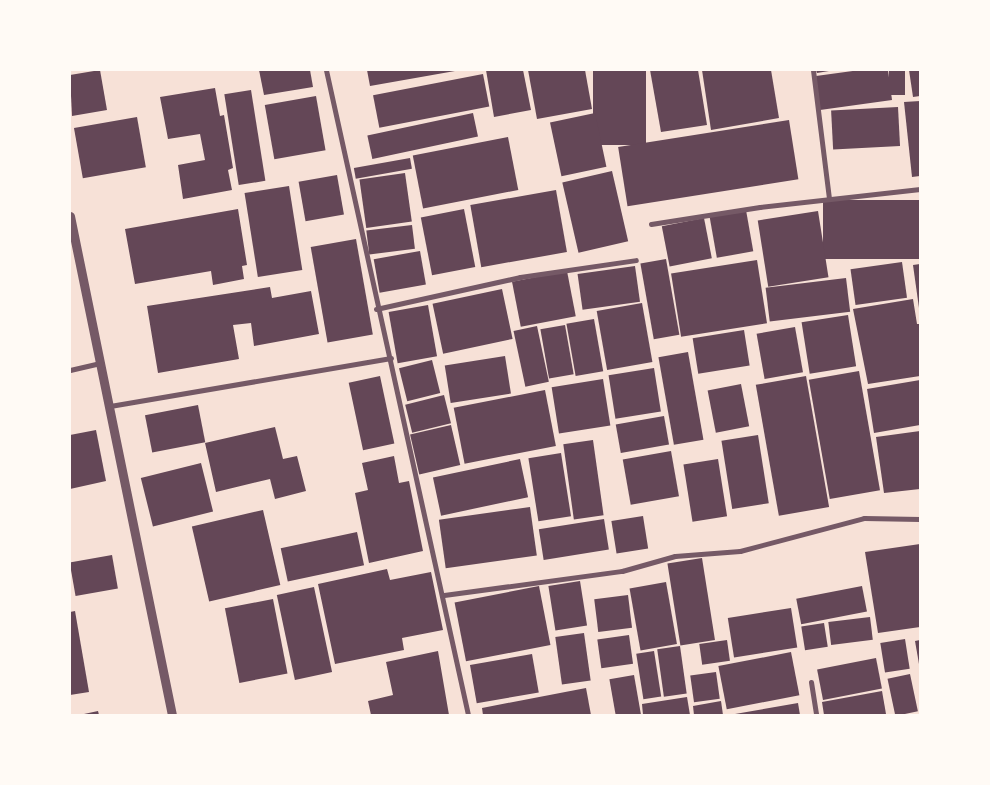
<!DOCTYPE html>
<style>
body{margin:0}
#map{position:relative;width:990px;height:785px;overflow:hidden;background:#f7e1d7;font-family:"Source Sans 3",sans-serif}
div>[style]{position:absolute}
.building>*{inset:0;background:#644757;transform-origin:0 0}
.minor>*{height:5px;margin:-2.5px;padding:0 2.5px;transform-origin:2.5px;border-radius:2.5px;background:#755966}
.tertiary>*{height:9px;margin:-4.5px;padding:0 4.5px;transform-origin:4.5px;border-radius:4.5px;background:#755966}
span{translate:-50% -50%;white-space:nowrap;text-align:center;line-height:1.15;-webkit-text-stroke:5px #fffaf5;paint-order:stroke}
.frame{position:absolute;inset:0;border:71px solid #fffaf5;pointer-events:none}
</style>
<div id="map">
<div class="building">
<i style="clip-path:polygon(100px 70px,107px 110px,72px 116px,70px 75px)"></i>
<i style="clip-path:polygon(259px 70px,310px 70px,313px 87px,264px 95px)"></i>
<i style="clip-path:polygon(367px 70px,455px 70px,455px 71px,370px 86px)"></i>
<i style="clip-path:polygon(486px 70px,523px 70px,531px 110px,494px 117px)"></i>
<i style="clip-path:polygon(528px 70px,585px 70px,592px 109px,537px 119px)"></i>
<i style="left:593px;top:70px;width:53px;height:75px"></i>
<i style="clip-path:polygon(650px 70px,698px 70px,707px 125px,661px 132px)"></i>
<i style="clip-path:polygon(702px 70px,771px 70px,779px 118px,711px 130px)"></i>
<i style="clip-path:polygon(816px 70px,829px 70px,829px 71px,817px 73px)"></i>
<i style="clip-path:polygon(860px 70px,888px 70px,892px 100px,820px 110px,816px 76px)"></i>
<i style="left:889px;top:70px;width:16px;height:25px"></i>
<i style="clip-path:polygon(909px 70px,920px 70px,920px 96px,913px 97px)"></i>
<i style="left:483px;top:74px;width:33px;height:112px;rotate:79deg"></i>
<i style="clip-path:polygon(215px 88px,220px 116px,224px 115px,233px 168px,228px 170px,232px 190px,183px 199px,178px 165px,205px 160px,200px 134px,168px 139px,160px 97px)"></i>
<i style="left:251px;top:90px;width:92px;height:27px;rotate:81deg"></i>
<i style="left:316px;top:96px;width:55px;height:52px;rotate:80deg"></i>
<i style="clip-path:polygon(920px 101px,920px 176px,912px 177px,904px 102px)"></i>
<i style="left:898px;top:107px;width:39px;height:67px;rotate:87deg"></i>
<i style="left:473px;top:113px;width:24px;height:108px;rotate:78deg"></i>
<i style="left:595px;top:113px;width:55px;height:46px;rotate:78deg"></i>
<i style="left:137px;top:117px;width:51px;height:64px;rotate:80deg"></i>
<i style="left:789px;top:120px;width:60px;height:173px;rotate:81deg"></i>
<i style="left:508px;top:137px;width:54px;height:97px;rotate:79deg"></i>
<i style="left:410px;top:158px;width:11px;height:57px;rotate:80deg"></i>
<i style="left:612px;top:171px;width:72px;height:51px;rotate:77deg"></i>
<i style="left:405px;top:173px;width:49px;height:46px;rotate:82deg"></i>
<i style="left:337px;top:175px;width:40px;height:39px;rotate:80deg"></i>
<i style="left:289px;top:186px;width:85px;height:45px;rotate:81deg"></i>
<i style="left:556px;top:190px;width:63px;height:87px;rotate:80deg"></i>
<i style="left:920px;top:200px;width:59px;height:97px;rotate:90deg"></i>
<i style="clip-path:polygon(238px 209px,247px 265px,242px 266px,244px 279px,213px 285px,211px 271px,135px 284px,125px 229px)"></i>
<i style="left:464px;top:209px;width:59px;height:44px;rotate:79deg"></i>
<i style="left:746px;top:210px;width:42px;height:37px;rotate:80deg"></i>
<i style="left:818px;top:211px;width:67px;height:61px;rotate:81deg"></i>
<i style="left:704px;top:218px;width:41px;height:43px;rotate:79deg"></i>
<i style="left:412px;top:225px;width:24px;height:46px;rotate:83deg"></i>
<i style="left:356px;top:239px;width:97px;height:46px;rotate:80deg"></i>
<i style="left:420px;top:251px;width:34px;height:47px;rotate:80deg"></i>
<i style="left:666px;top:259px;width:77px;height:26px;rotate:80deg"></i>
<i style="left:757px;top:260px;width:64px;height:87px;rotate:81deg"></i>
<i style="left:902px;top:262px;width:36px;height:52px;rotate:82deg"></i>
<i style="clip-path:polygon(920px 264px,920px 308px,919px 308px,913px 265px)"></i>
<i style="left:635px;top:266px;width:36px;height:58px;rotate:82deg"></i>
<i style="left:567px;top:271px;width:46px;height:56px;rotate:79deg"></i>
<i style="left:846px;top:278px;width:34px;height:81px;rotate:83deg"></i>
<i style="clip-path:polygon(270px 287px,272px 298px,311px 291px,319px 334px,254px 346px,251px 323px,233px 325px,239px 359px,158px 373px,147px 306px)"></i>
<i style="left:502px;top:289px;width:51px;height:71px;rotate:78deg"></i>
<i style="clip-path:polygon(913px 299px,917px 324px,920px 324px,920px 376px,868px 384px,853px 309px)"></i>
<i style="left:642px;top:303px;width:60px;height:46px;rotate:80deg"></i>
<i style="left:428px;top:305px;width:52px;height:40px;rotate:80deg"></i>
<i style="left:848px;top:315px;width:52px;height:47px;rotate:81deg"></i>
<i style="left:594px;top:319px;width:53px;height:28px;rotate:80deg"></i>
<i style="left:565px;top:325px;width:50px;height:25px;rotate:80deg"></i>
<i style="left:537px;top:326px;width:57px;height:24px;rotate:78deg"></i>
<i style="left:795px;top:327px;width:46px;height:39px;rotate:80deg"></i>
<i style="left:744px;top:330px;width:36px;height:52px;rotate:81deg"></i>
<i style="left:688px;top:352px;width:89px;height:30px;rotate:80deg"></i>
<i style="left:505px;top:356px;width:38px;height:61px;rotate:81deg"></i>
<i style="left:432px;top:360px;width:34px;height:34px;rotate:76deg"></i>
<i style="left:654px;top:368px;width:44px;height:46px;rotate:81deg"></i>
<i style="left:859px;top:371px;width:121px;height:51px;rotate:80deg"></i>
<i style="left:380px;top:376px;width:69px;height:32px;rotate:78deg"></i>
<i style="left:806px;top:376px;width:133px;height:51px;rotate:80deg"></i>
<i style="left:603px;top:379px;width:47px;height:52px;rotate:81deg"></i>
<i style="clip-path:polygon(920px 380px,920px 425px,874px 433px,867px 389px)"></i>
<i style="left:741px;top:384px;width:43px;height:34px;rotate:79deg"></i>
<i style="left:545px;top:390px;width:57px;height:93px;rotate:79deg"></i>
<i style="left:444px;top:395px;width:29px;height:40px;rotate:76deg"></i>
<i style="left:198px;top:405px;width:38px;height:54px;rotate:79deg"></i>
<i style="left:664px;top:416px;width:29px;height:49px;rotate:80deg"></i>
<i style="left:451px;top:425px;width:41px;height:42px;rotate:77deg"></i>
<i style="clip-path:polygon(275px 427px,283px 459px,297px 456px,306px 491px,275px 499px,270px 479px,216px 492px,205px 443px)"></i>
<i style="clip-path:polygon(96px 430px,106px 481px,70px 489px,70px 435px)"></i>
<i style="clip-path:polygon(920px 431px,920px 489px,884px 493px,876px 437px)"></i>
<i style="left:758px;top:435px;width:69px;height:37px;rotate:81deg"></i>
<i style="left:593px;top:440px;width:76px;height:30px;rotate:82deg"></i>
<i style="left:671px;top:451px;width:46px;height:49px;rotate:80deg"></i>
<i style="left:561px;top:453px;width:64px;height:33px;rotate:81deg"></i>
<i style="clip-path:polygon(394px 456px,399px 483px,409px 481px,423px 551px,369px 563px,355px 493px,368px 490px,362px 463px)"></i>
<i style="left:520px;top:459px;width:39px;height:89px;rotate:78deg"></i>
<i style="left:718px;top:459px;width:58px;height:35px;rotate:81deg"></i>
<i style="left:201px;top:463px;width:50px;height:62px;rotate:76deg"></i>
<i style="left:530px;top:507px;width:49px;height:92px;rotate:82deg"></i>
<i style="left:263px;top:510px;width:77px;height:73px;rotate:77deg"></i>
<i style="left:643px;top:516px;width:33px;height:32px;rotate:81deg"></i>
<i style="left:604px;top:519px;width:31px;height:66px;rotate:81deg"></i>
<i style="left:357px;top:532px;width:34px;height:78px;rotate:78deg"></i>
<i style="clip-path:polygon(920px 544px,920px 627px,878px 633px,865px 552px)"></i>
<i style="left:112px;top:555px;width:34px;height:43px;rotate:80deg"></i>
<i style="left:702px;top:558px;width:83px;height:35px;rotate:81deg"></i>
<i style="clip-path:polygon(387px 569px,390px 580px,431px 572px,443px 630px,402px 638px,404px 650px,335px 664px,318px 584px)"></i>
<i style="left:580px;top:581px;width:45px;height:32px;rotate:81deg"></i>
<i style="left:666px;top:582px;width:63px;height:37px;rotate:80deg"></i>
<i style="left:539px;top:586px;width:60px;height:86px;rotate:79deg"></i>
<i style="left:862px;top:586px;width:26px;height:67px;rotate:79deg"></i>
<i style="left:314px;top:587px;width:87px;height:38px;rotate:78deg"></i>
<i style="left:628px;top:595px;width:33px;height:34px;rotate:83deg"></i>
<i style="left:273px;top:599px;width:76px;height:49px;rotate:79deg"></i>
<i style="left:791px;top:608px;width:40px;height:64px;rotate:81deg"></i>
<i style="clip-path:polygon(75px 611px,89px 692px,70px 695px,70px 612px)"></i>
<i style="left:870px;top:617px;width:23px;height:42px;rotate:83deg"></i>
<i style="left:824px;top:623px;width:24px;height:23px;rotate:81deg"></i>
<i style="left:584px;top:633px;width:48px;height:29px;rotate:82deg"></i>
<i style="left:629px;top:635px;width:29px;height:32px;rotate:82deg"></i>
<i style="left:905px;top:639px;width:30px;height:25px;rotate:81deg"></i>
<i style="left:727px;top:640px;width:21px;height:28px;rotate:82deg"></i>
<i style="clip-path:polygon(920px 640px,920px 664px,919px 664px,915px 641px)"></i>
<i style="left:680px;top:646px;width:48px;height:23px;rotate:82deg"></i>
<i style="clip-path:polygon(438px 651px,449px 715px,371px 715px,368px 701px,393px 695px,386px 662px)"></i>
<i style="left:654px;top:651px;width:46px;height:18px;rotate:81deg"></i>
<i style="left:791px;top:652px;width:44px;height:74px;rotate:79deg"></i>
<i style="left:532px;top:654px;width:39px;height:63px;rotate:80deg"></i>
<i style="left:876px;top:658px;width:31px;height:60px;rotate:79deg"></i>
<i style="left:716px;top:672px;width:27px;height:26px;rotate:82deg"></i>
<i style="left:910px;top:674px;width:38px;height:23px;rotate:78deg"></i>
<i style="left:634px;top:675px;width:41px;height:25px;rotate:80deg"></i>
<i style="clip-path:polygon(586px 688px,591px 715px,483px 715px,482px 708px)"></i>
<i style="clip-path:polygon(882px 691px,886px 714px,824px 715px,822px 702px)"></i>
<i style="clip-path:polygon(687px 697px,690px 715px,643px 715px,642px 704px)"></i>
<i style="clip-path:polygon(721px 701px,723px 715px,694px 715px,693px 706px)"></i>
<i style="clip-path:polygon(798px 703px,800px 715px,735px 715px,735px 714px)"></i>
<i style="clip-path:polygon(98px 711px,99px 715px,84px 715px,84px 714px)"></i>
</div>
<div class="minor">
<i style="left:326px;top:70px;width:660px;rotate:77.58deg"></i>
<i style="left:813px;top:70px;width:130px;rotate:82.9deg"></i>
<i style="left:651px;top:224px;width:110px;rotate:-8.9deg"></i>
<i style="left:760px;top:207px;width:161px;rotate:-6.4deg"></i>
<i style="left:376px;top:309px;width:148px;rotate:-12.5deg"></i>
<i style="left:520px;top:277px;width:117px;rotate:-8.3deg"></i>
<i style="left:70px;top:370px;width:31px;rotate:-13deg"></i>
<i style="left:110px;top:406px;width:285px;rotate:-9.7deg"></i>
<i style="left:444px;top:595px;width:180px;rotate:-7.7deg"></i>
<i style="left:622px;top:571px;width:55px;rotate:-15.8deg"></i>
<i style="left:675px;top:556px;width:65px;rotate:-4.4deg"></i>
<i style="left:740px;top:551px;width:128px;rotate:-14.9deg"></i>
<i style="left:864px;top:518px;width:56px;rotate:1deg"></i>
<i style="left:811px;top:682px;width:33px;rotate:81deg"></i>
</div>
<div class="tertiary">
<i style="left:70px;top:216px;width:509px;rotate:78.45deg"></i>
</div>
<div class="frame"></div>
</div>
